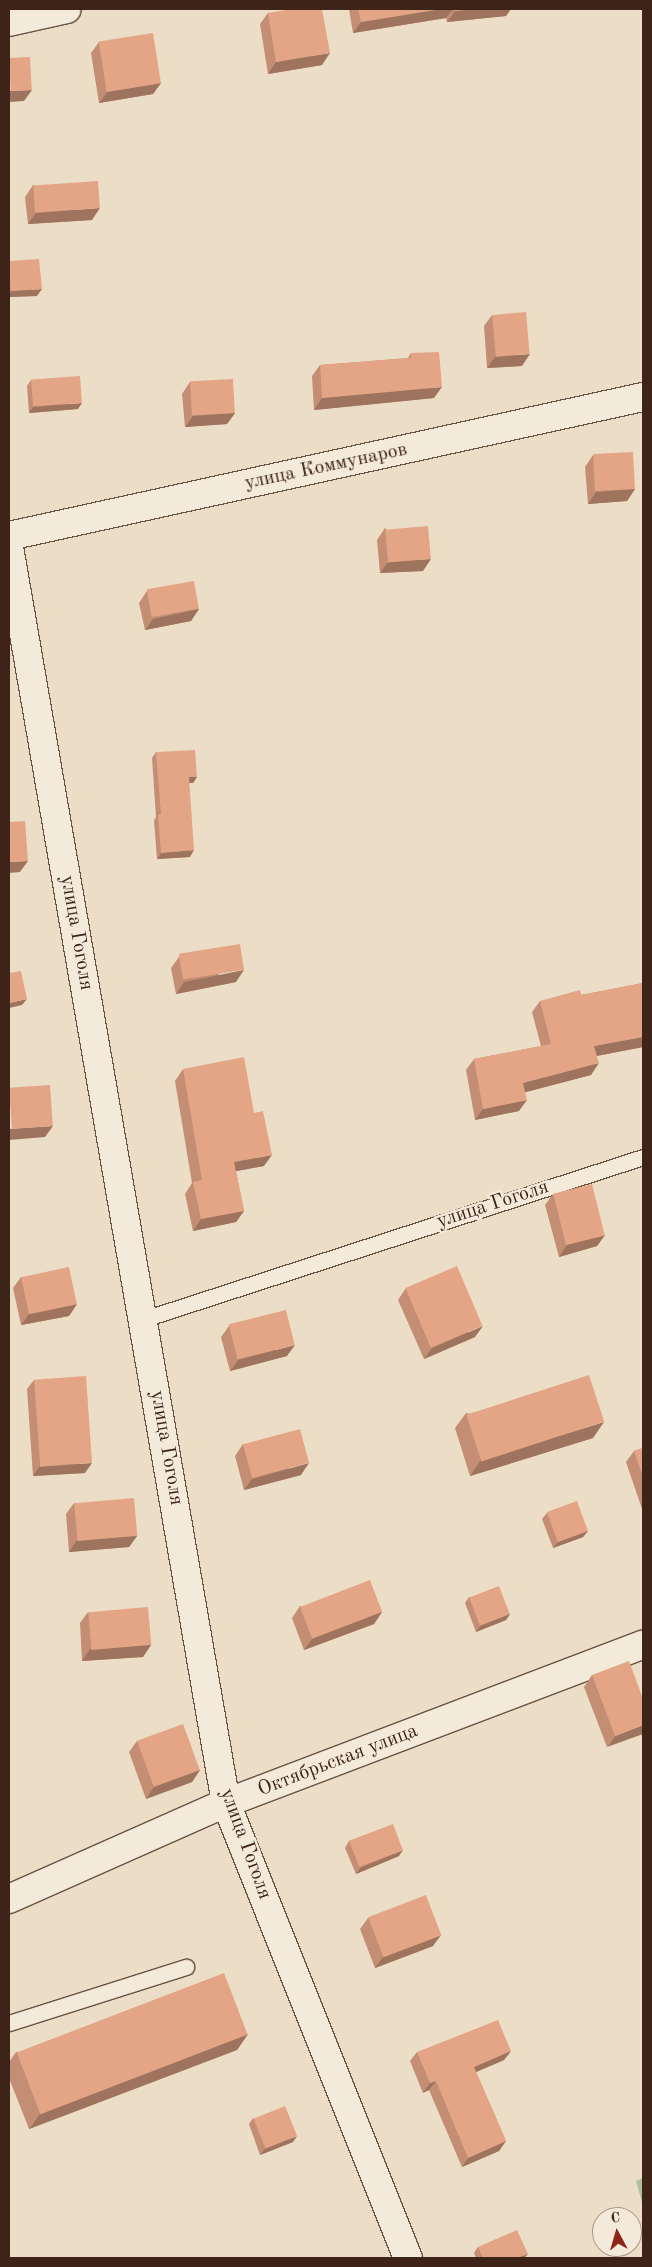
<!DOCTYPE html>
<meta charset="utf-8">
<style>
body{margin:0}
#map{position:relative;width:652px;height:2267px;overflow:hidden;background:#ecdec6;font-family:"Old Standard TT",serif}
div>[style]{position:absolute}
.green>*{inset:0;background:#b1c29a}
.roads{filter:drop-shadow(1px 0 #695244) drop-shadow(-1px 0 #695244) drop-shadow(0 1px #695244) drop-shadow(0 -1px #695244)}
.service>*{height:15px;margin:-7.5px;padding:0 7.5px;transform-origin:7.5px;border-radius:7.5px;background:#f3eada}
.minor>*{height:28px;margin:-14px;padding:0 14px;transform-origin:14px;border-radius:14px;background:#f3eada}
.wall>*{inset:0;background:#c38e73}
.shaded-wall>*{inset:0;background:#9f745e}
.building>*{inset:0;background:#e3a586;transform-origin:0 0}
span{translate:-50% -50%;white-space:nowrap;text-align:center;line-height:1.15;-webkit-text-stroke:5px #f3eada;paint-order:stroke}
.street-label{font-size:20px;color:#3d2318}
.frame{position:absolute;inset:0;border:10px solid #3d2318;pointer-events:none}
.north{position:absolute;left:592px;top:2207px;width:50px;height:50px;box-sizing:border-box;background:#f3eada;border:1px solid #aa9a8c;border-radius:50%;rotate:354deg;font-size:14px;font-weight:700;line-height:20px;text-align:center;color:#3d2318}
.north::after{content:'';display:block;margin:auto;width:18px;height:22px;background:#8f2418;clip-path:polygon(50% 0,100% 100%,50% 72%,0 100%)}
</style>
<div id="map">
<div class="green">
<i style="clip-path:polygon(643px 2178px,643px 2206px,636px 2181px)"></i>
</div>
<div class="roads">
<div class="service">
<i style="left:144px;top:1319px;width:525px;rotate:-17.99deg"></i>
<i style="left:9px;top:2023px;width:186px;rotate:-17.6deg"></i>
</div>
<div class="minor">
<i style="left:9px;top:22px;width:59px;rotate:-12.6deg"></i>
<i style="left:9px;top:536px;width:649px;rotate:-12.37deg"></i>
<i style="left:9px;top:547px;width:1275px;rotate:80.2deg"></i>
<i style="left:226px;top:1803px;width:490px;rotate:68.2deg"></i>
<i style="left:9px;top:1899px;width:237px;rotate:-23.9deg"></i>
<i style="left:226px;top:1803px;width:446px;rotate:-20.8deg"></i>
</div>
</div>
<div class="wall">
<i style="clip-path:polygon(349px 9px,511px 9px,506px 16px,447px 22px,446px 18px,353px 33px)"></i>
<i style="clip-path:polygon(268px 13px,322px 65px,268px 74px,260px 24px)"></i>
<i style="clip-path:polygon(99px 42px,161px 83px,153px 94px,99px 103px,91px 53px)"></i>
<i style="clip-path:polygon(33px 185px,92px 220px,28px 224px,25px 197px)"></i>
<i style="clip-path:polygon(9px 261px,37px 296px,9px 297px)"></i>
<i style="clip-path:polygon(492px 315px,522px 366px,487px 368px,484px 326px)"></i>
<i style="clip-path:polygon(411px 353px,434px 398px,314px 410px,312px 376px,320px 365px,408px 358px)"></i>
<i style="clip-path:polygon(31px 380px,78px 409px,29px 413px,27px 386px)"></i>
<i style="clip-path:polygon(190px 382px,235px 413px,227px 424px,185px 427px,182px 394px)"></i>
<i style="clip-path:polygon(593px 455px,635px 489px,627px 501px,588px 504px,585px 467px)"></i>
<i style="clip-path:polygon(385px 528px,423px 571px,380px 573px,377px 540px)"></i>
<i style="clip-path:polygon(147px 591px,199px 609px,191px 621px,145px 630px,139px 603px)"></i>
<i style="clip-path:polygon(156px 752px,197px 777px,193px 783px,189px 783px,190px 857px,157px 859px,154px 821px,156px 817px,152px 758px)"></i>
<i style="clip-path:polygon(179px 957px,236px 982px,176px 994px,171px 968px)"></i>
<i style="clip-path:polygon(643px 983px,643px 1047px,597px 1056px,591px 1075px,525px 1092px,519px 1111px,475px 1120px,466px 1070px,474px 1059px,541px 1046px,532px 1012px,540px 1001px,581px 995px)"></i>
<i style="clip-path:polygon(183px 1069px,264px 1166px,236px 1171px,244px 1211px,236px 1222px,193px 1231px,185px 1194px,192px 1183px,175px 1081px)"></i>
<i style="clip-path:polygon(553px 1194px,605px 1235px,597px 1246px,559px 1257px,545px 1205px)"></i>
<i style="clip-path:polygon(21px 1277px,77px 1304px,69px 1316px,21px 1325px,13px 1288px)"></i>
<i style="clip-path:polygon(406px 1288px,475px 1337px,424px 1359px,398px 1300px)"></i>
<i style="clip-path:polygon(229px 1326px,287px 1356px,230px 1371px,221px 1337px)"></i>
<i style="clip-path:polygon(34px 1380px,85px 1473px,33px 1476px,27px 1389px)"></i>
<i style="clip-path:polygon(466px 1413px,593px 1438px,470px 1476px,455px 1428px)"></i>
<i style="clip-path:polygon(243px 1444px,301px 1475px,244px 1490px,235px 1456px)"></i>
<i style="clip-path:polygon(643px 1448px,643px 1512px,626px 1462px,634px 1451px)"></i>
<i style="clip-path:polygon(74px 1503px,137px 1536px,129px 1547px,69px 1552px,66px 1514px)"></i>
<i style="clip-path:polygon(547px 1513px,588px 1531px,583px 1537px,553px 1548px,542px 1519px)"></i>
<i style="clip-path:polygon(469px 1597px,510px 1614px,506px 1620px,476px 1632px,465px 1603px)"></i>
<i style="clip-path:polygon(300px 1606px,382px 1612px,374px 1624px,304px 1650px,292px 1618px)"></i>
<i style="clip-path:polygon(88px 1612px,151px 1645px,143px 1657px,82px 1661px,80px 1623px)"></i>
<i style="clip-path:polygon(592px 1675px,643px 1699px,607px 1747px,584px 1687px)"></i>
<i style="clip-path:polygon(137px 1741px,200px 1770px,192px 1782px,146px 1799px,129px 1752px)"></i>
<i style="clip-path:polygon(349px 1841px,399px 1856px,356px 1874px,345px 1848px)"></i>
<i style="clip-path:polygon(368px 1918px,433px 1946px,375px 1968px,360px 1929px)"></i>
<i style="clip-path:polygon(248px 2034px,237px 2050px,29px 2129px,9px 2078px,9px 2062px,16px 2052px)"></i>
<i style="clip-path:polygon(511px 2051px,504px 2060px,476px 2072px,506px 2141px,499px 2151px,462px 2167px,429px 2090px,423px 2093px,410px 2061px,417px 2052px)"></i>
<i style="clip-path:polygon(253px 2118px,293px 2142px,260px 2155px,249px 2124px)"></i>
<i style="clip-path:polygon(478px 2247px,528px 2254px,524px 2258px,476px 2258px,474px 2253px)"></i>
</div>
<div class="shaded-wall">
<i style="clip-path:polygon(441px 9px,453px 9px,446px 18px,353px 33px,361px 22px)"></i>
<i style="clip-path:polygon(475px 9px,511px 9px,506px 16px,447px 22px,455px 11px)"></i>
<i style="clip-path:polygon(330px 53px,322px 65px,268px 74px,276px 62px)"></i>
<i style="clip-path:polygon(161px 83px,153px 94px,99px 103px,107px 92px)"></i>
<i style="clip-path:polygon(32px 90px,24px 101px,9px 102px,9px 91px)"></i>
<i style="clip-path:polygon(100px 208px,92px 220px,28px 224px,36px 213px)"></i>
<i style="clip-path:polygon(42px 289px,37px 296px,9px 297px,9px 295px,11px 291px)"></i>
<i style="clip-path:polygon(530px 354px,522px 366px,487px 368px,495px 357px)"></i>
<i style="clip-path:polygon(442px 387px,434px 398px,314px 410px,322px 398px)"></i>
<i style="clip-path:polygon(82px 403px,78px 409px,29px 413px,33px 407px)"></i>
<i style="clip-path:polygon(235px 413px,227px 424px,185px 427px,193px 416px)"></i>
<i style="clip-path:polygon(635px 489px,627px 501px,588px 504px,596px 492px)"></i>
<i style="clip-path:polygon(431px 559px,423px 571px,380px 573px,388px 562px)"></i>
<i style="clip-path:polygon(199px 609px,191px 621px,145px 630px,153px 619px)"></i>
<i style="clip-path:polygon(189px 777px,197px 777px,193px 783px,185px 783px)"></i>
<i style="clip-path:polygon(194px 850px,190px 857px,157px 859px,161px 853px)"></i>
<i style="clip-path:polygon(28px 861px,20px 872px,9px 873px,9px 862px)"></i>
<i style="clip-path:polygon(244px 970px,236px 982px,176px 994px,184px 982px)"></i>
<i style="clip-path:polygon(27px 999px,22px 1005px,9px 1008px,9px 1003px)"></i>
<i style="clip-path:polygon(643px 1037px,643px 1047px,586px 1058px,594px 1046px)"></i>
<i style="clip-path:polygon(599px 1063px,591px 1075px,515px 1095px,523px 1083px)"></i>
<i style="clip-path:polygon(527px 1100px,519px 1111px,475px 1120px,483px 1109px)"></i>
<i style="clip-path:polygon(53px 1126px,45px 1137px,9px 1140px,9px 1129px)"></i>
<i style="clip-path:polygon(272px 1155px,264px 1166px,226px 1173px,234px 1162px)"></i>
<i style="clip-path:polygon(244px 1211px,236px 1222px,193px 1231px,201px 1219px)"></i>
<i style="clip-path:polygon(605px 1235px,597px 1246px,559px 1257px,567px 1245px)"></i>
<i style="clip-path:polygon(77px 1304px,69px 1316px,21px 1325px,29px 1314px)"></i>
<i style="clip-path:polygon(483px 1326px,475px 1337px,424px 1359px,432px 1348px)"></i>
<i style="clip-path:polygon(295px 1345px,287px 1356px,230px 1371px,238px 1360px)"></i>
<i style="clip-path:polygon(604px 1422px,593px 1438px,470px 1476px,481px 1460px)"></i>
<i style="clip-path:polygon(92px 1463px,85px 1473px,33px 1476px,39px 1467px)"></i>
<i style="clip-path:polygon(309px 1463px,301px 1475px,244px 1490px,252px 1479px)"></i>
<i style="clip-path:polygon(588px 1531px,583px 1537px,553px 1548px,558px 1542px)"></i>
<i style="clip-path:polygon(137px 1536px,129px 1547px,69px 1552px,77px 1540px)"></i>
<i style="clip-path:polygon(382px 1612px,374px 1624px,304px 1650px,312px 1639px)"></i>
<i style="clip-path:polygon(510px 1614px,506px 1620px,476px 1632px,480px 1626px)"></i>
<i style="clip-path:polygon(151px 1645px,143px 1657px,82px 1661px,90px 1649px)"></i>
<i style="clip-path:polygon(643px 1725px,643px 1734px,607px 1747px,615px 1736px)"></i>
<i style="clip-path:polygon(200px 1770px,192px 1782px,146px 1799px,154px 1787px)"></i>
<i style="clip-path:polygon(403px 1850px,399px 1856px,356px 1874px,360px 1868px)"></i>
<i style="clip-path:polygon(441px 1935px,433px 1946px,375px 1968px,383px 1957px)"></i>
<i style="clip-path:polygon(248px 2034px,237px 2050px,29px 2129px,40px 2114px)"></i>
<i style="clip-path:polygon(511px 2051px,504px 2060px,467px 2076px,474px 2067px)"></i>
<i style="clip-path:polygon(436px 2081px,429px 2090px,423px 2093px,430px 2083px)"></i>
<i style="clip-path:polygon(297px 2136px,293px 2142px,260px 2155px,265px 2149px)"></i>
<i style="clip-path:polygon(506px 2141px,499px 2151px,462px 2167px,468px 2158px)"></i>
<i style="clip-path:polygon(528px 2254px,524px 2258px,517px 2258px)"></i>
</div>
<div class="building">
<i style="clip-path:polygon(292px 9px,322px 9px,330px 53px,276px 62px,268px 13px)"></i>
<i style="clip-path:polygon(358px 9px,441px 9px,361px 22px)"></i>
<i style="clip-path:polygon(455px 9px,475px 9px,455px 11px)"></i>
<i style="left:153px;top:33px;width:51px;height:55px;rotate:81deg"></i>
<i style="left:30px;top:57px;width:33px;height:21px;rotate:87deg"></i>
<i style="left:98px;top:181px;width:27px;height:65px;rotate:86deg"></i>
<i style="clip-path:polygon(39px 259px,42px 289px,11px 291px,9px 278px,9px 261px)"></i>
<i style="left:526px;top:312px;width:42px;height:34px;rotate:85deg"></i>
<i style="clip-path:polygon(439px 352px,442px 387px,322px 398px,320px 365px,411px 358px,411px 353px)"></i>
<i style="left:80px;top:376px;width:27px;height:49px;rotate:86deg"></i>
<i style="left:233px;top:379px;width:34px;height:43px;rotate:87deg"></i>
<i style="left:633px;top:452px;width:37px;height:40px;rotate:87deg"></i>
<i style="left:428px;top:526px;width:33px;height:43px;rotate:85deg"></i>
<i style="left:194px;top:581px;width:28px;height:48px;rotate:80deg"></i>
<i style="clip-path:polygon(195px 750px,197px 777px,189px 777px,194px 850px,161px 853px,158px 815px,161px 814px,156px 752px)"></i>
<i style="clip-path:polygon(25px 821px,28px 861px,9px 862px,9px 822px)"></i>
<i style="left:240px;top:944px;width:26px;height:62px;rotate:81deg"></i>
<i style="clip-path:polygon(21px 971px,27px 999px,9px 1003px,9px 973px)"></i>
<i style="clip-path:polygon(643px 983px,643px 1037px,594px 1046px,599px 1063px,523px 1083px,527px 1100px,483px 1109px,474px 1059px,551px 1044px,540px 1001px,580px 990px,581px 995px)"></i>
<i style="clip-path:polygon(244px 1057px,254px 1113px,263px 1111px,272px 1155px,234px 1162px,244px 1211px,201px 1219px,193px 1182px,202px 1180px,183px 1069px)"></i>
<i style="left:50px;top:1085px;width:41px;height:41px;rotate:86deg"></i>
<i style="left:592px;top:1184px;width:53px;height:40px;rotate:76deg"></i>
<i style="left:457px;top:1266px;width:65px;height:56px;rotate:67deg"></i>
<i style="left:69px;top:1267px;width:38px;height:49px;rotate:78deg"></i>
<i style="left:286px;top:1310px;width:36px;height:59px;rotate:76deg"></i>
<i style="left:589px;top:1375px;width:49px;height:129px;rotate:72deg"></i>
<i style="left:86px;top:1376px;width:87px;height:52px;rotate:86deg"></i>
<i style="left:300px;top:1429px;width:35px;height:59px;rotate:75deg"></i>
<i style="clip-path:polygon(643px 1448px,643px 1477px,634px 1451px)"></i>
<i style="left:134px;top:1498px;width:38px;height:60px;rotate:85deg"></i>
<i style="left:577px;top:1501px;width:32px;height:32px;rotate:70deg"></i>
<i style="left:370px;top:1580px;width:34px;height:75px;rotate:69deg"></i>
<i style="left:499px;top:1586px;width:30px;height:32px;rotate:69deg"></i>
<i style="left:148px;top:1607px;width:38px;height:60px;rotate:85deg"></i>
<i style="clip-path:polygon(629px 1661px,643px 1699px,643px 1725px,615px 1736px,592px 1675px)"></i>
<i style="left:183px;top:1724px;width:49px;height:49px;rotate:70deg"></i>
<i style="left:393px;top:1824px;width:28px;height:47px;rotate:69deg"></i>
<i style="left:426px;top:1895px;width:43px;height:62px;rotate:69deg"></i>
<i style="left:224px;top:1973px;width:66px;height:222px;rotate:69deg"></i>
<i style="clip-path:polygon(498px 2020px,511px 2051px,474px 2067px,506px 2141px,468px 2158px,436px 2081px,430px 2083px,417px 2052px)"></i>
<i style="left:285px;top:2106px;width:32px;height:34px;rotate:68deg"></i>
<i style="clip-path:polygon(517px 2230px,528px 2254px,517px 2258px,483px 2258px,478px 2247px)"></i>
</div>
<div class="street-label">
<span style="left:326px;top:467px;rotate:-12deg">улица Коммунаров</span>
<span style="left:76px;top:933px;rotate:80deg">улица Гоголя</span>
<span style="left:493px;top:1205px;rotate:-18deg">улица Гоголя</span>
<span style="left:166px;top:1448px;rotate:80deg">улица Гоголя</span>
<span style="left:338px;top:1761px;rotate:-21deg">Октябрьская улица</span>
<span style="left:245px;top:1844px;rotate:70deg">улица Гоголя</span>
</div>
<div class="frame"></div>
<div class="north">С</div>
</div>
